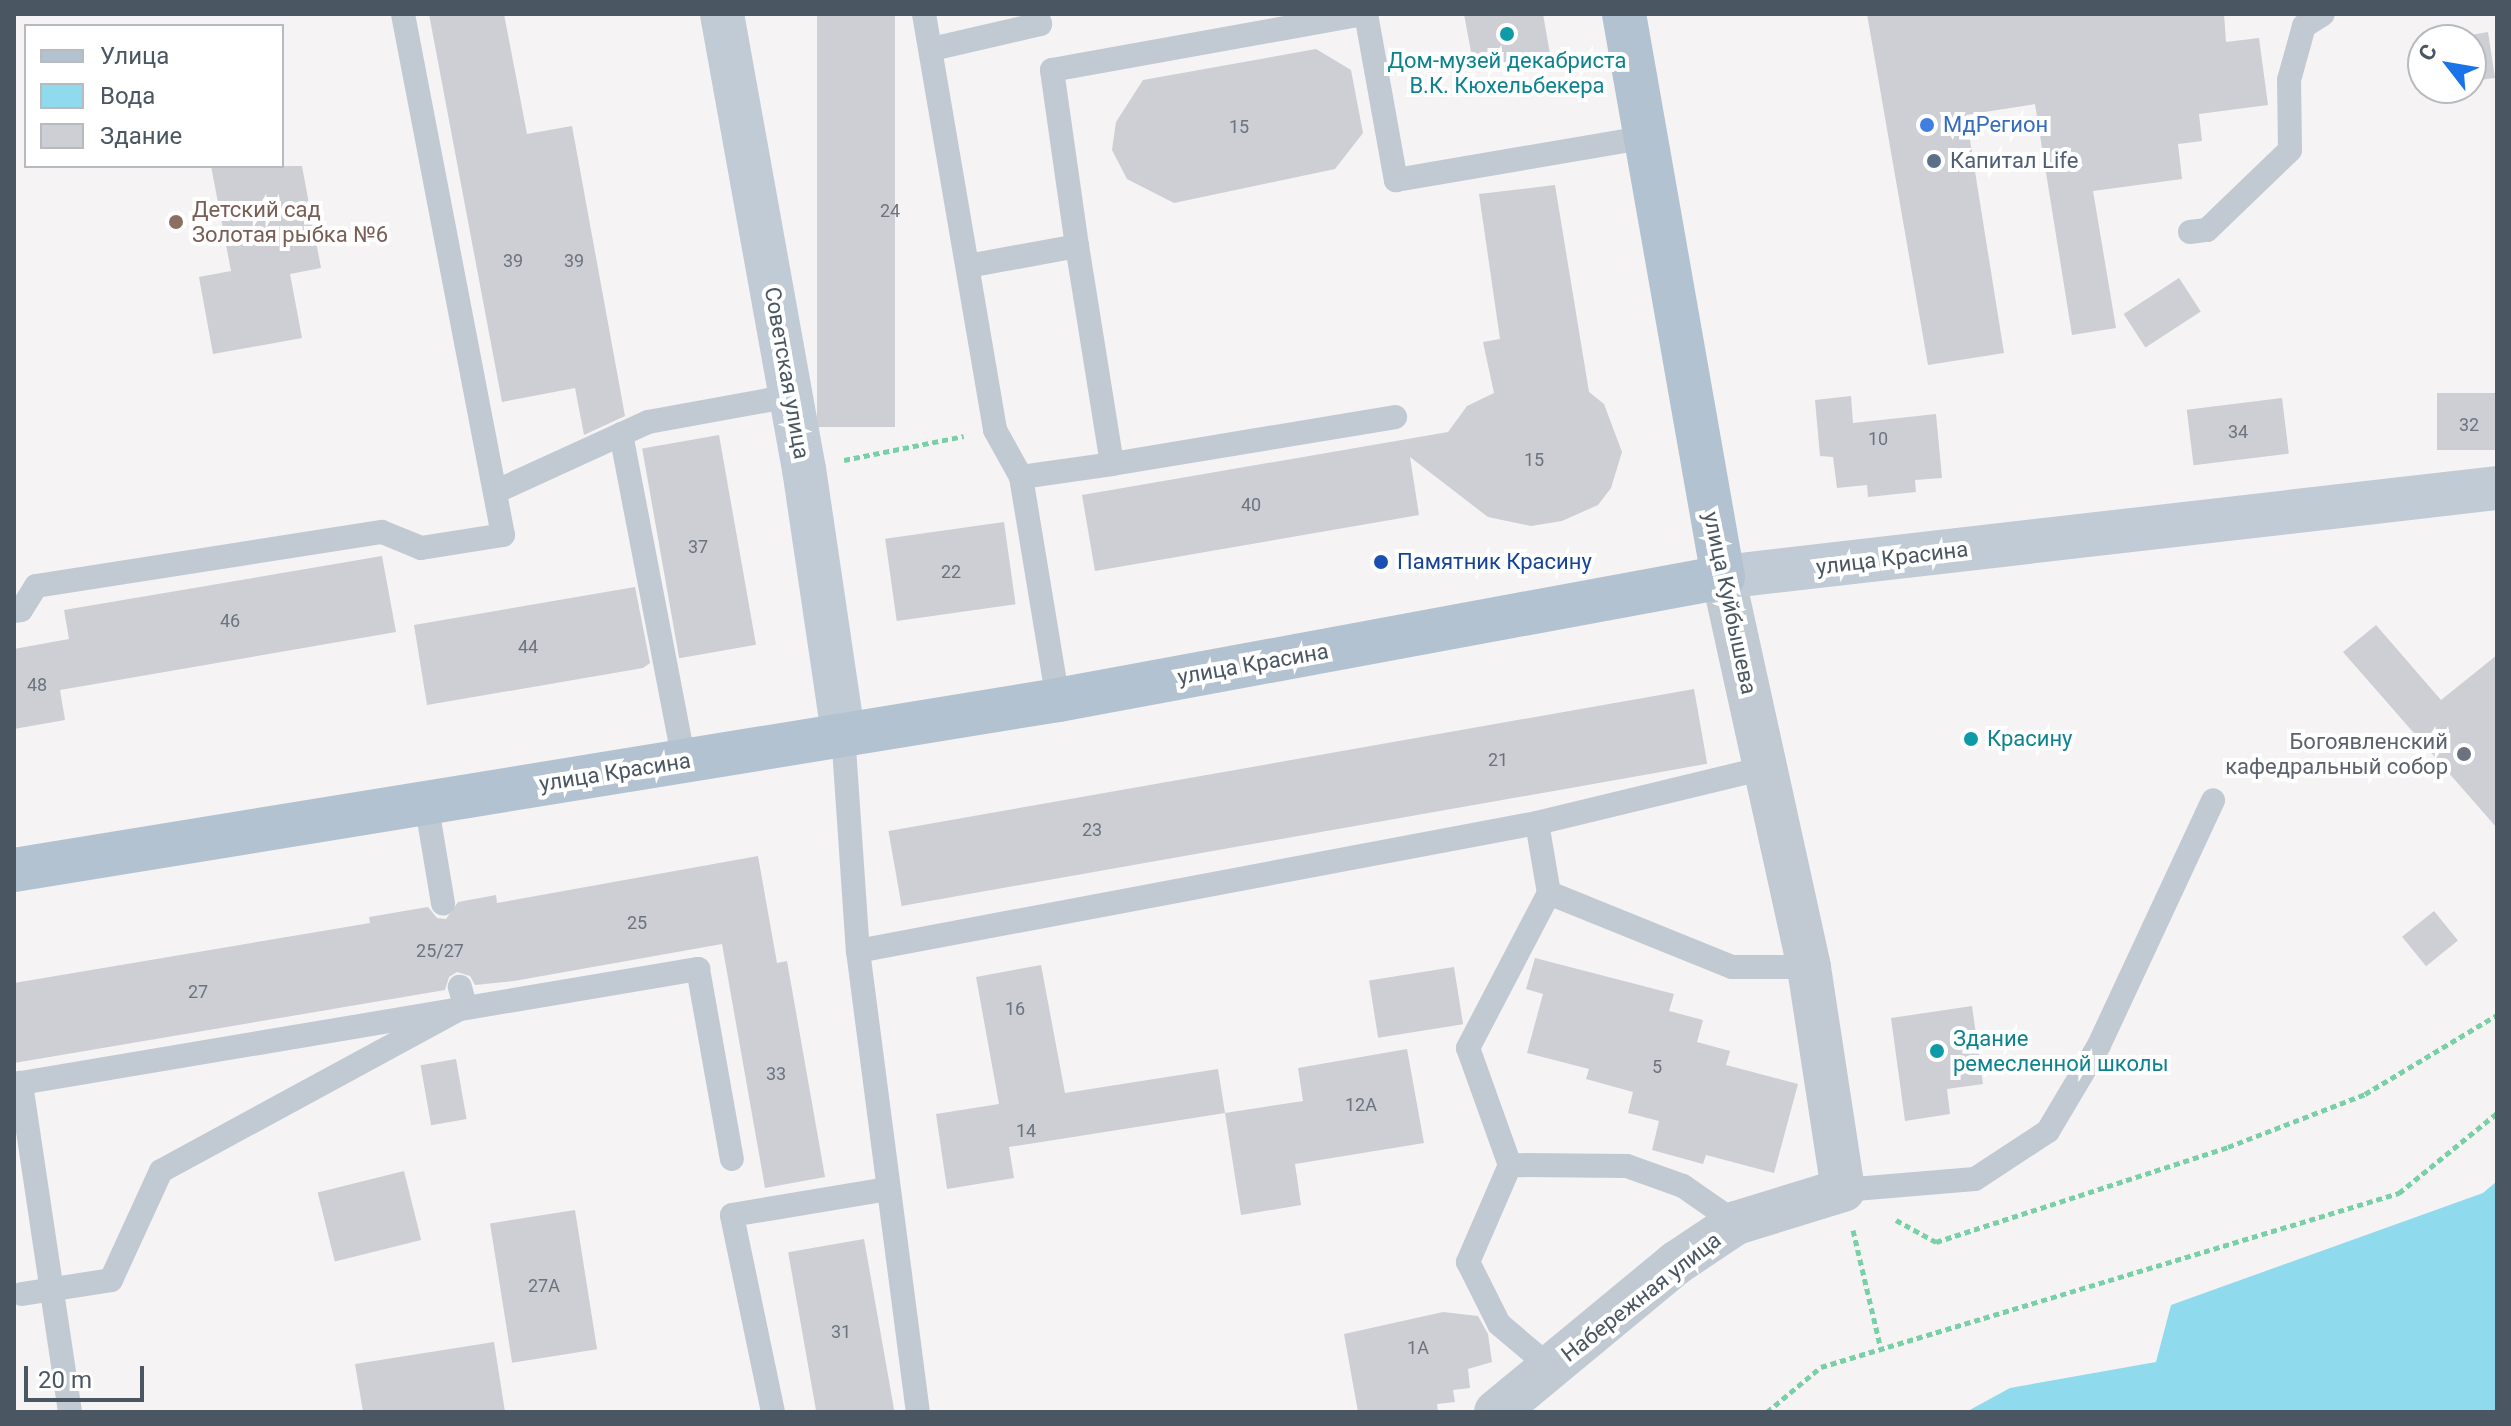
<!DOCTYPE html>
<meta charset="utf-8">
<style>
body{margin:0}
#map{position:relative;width:2511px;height:1426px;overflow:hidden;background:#f5f3f3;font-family:Roboto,sans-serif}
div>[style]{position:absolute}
.water>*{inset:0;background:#90daee}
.building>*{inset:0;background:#cdcfd5;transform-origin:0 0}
.path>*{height:5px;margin-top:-2.5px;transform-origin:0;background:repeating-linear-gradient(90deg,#7ad0a6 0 6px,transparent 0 10px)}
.lane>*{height:24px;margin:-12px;padding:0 12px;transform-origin:12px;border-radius:12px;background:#c1cad2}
.street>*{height:44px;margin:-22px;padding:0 22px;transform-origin:22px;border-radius:22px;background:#c1cad2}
.secondary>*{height:44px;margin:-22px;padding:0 22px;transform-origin:22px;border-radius:22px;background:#c1cbd6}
.primary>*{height:44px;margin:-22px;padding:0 22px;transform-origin:22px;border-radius:22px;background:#b3c2d1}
.dots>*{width:22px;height:22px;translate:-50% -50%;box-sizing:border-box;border:4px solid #fff;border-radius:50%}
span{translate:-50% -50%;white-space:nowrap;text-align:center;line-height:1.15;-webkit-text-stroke:8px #fff;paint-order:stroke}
.number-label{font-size:18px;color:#6b747e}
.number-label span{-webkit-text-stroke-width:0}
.culture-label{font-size:22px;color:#0d838f}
.left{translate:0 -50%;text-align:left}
.shop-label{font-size:22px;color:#366cbe}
.service-label{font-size:22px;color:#4e5e75}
.education-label{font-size:22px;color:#785e54}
.street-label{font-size:22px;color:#4a5661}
.transit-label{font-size:22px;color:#164399}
.worship-label{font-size:22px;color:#5b616d}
.right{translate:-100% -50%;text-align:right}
.frame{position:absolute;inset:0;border:16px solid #4a5661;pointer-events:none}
.legend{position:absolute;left:24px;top:24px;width:260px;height:144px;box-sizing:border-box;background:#fff;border:2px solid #b7bbc0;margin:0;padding:10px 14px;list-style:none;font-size:24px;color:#4a5661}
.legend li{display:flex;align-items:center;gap:16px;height:40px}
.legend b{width:40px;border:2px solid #b7bbc0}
.north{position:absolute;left:2407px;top:24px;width:80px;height:80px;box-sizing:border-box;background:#fff;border:2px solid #b7bbc0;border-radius:50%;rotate:301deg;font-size:22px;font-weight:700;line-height:32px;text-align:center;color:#4a5661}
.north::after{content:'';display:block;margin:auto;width:28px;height:36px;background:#1a73e8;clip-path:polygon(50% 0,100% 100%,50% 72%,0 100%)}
.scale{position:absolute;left:24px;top:1366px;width:120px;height:36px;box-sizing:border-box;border:4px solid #4a5661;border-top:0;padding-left:10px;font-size:24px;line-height:28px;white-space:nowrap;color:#4a5661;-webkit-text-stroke:6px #fff;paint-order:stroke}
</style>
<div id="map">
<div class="water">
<i style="clip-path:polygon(2497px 1181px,2497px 1412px,1966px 1412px,2010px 1388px,2156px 1362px,2171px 1305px,2483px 1193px)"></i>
</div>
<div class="building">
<i style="clip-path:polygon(429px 14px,504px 14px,527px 134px,572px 126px,625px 416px,584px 435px,575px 388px,502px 402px)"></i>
<i style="left:817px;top:14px;width:78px;height:413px"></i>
<i style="clip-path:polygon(1464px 14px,1543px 14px,1550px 54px,1474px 68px)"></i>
<i style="clip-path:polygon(1867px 14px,2224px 14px,2226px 42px,2259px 38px,2268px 105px,2199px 114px,2202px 141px,2178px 144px,2182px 179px,2093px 191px,2116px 328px,2072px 335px,2035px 104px,1966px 115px,2004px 353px,1928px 365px)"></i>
<i style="clip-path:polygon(2488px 32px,2495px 78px,2471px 81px,2471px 40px,2441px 40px)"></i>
<i style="clip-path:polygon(1316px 49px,1351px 70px,1363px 133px,1335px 169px,1174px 203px,1127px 179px,1112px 150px,1116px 122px,1143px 80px)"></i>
<i style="clip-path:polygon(211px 166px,302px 166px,321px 268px,290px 274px,302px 338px,213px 354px,199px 277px,231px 271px)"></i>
<i style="clip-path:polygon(1555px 185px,1589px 392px,1604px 404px,1622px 452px,1611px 488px,1598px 505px,1562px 521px,1531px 526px,1488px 517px,1410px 457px,1419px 515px,1095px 571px,1082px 495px,1448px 432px,1467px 406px,1494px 393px,1483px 342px,1500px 339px,1479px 194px)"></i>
<i style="left:2179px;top:278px;width:40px;height:66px;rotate:57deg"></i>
<i style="left:2497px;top:393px;width:57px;height:60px;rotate:90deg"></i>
<i style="clip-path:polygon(1851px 396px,1853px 423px,1936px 414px,1942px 478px,1915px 480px,1916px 492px,1868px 497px,1867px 485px,1837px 488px,1833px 457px,1820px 456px,1815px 400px)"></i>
<i style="left:2282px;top:398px;width:56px;height:96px;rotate:83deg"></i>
<i style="left:719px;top:435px;width:213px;height:78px;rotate:80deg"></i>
<i style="left:1004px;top:522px;width:83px;height:120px;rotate:82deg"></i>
<i style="clip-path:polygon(382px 556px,396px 632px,60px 690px,65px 720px,14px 729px,14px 649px,69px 639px,64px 610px)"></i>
<i style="clip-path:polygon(635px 587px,650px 663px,643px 668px,427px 705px,414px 625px)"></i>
<i style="clip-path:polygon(2376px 625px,2441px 700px,2497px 655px,2497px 828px,2343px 652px)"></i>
<i style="left:1694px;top:689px;width:76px;height:818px;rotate:80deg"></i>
<i style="clip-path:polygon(758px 856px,777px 963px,787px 961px,825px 1177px,765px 1188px,722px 944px,514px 981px,475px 985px,470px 976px,457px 972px,449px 977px,445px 990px,14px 1063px,14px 983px,370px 923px,369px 917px,428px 907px,437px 918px,446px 919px,458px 902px,496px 895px,497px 903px)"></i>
<i style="left:2434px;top:911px;width:38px;height:41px;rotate:51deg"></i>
<i style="clip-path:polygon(1535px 958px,1674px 994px,1669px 1011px,1703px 1020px,1697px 1042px,1730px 1051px,1726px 1065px,1798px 1084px,1774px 1173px,1706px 1155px,1703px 1164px,1652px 1150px,1659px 1121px,1628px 1113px,1633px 1092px,1586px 1079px,1589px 1069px,1527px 1053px,1543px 994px,1526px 989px)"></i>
<i style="clip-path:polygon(1041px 965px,1065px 1093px,1218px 1069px,1225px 1113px,1009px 1147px,1014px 1178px,947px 1189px,936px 1114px,999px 1104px,976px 977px)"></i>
<i style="left:1454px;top:967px;width:58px;height:86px;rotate:81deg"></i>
<i style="clip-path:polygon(1972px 1006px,1983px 1084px,1947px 1089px,1950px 1114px,1905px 1121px,1891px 1018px)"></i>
<i style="clip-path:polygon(1407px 1049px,1424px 1143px,1295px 1164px,1301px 1205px,1241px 1215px,1225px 1113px,1303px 1101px,1298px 1068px)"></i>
<i style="left:456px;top:1059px;width:61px;height:36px;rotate:80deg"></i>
<i style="left:404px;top:1171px;width:71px;height:89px;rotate:76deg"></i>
<i style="left:575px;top:1210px;width:141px;height:86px;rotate:81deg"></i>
<i style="left:864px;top:1239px;width:176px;height:77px;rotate:80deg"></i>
<i style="clip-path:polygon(1443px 1312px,1478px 1316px,1488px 1334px,1492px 1362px,1468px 1369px,1470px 1388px,1453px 1390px,1455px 1402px,1437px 1404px,1438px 1412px,1358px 1412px,1344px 1334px)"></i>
<i style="clip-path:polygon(494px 1342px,505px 1412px,363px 1412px,355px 1364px)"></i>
</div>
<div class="path">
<i style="left:844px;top:460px;width:122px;rotate:-11.3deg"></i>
<i style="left:1896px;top:1220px;width:46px;rotate:28.8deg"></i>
<i style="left:1936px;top:1242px;width:307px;rotate:-18deg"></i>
<i style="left:2228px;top:1147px;width:147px;rotate:-21.1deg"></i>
<i style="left:2365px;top:1094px;width:154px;rotate:-30.9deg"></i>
<i style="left:1853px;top:1230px;width:122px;rotate:76.8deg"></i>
<i style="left:1767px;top:1412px;width:70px;rotate:-39.8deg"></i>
<i style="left:1821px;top:1367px;width:604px;rotate:-16.75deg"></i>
<i style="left:2399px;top:1193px;width:127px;rotate:-39.2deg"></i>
</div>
<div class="lane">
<i style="left:924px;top:14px;width:422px;rotate:80.3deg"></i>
<i style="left:995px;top:430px;width:54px;rotate:61deg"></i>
<i style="left:1021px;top:477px;width:226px;rotate:80.6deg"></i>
<i style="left:1366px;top:14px;width:169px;rotate:79.8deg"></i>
<i style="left:1396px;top:180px;width:251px;rotate:-9.7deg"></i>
<i style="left:932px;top:49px;width:111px;rotate:-13deg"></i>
<i style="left:1040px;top:24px;width:10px;rotate:-107deg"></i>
<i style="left:2190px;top:232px;width:17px;rotate:-7deg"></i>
<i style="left:2207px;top:230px;width:115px;rotate:-43.9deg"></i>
<i style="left:2290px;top:150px;width:70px;rotate:-90.8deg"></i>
<i style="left:2289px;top:80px;width:56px;rotate:-74.5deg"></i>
<i style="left:2304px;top:26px;width:22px;rotate:-32deg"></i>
<i style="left:968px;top:266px;width:111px;rotate:-10.4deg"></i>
<i style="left:1077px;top:246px;width:178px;rotate:-98.1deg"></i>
<i style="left:1052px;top:70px;width:315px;rotate:-10.2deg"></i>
<i style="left:621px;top:434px;width:333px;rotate:79.1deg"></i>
<i style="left:1112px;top:464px;width:287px;rotate:-9.4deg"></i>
<i style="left:1021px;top:477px;width:92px;rotate:-8.1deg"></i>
<i style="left:1112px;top:464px;width:221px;rotate:-99.1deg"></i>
<i style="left:495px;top:492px;width:168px;rotate:-24.6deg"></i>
<i style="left:648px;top:422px;width:145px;rotate:-10.3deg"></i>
<i style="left:14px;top:611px;width:7px;rotate:-8deg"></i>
<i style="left:21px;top:610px;width:28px;rotate:-58deg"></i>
<i style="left:36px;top:586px;width:350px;rotate:-8.9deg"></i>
<i style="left:382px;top:532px;width:42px;rotate:22.3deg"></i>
<i style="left:421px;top:548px;width:83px;rotate:-9deg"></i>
<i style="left:503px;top:535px;width:531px;rotate:-100.87deg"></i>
<i style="left:843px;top:733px;width:219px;rotate:86.1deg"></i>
<i style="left:858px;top:951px;width:465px;rotate:82.6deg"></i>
<i style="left:426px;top:802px;width:103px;rotate:80.5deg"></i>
<i style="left:1537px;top:823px;width:71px;rotate:80.3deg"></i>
<i style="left:1549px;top:893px;width:175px;rotate:117.6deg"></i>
<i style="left:1468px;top:1048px;width:124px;rotate:70.3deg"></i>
<i style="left:1510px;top:1165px;width:106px;rotate:113.4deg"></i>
<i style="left:1468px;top:1262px;width:69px;rotate:63.4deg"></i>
<i style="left:1499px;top:1324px;width:68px;rotate:40.2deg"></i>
<i style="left:1549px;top:893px;width:197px;rotate:22deg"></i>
<i style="left:1732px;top:967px;width:77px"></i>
<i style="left:858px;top:951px;width:691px;rotate:-10.68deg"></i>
<i style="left:1537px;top:823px;width:235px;rotate:-13.6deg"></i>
<i style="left:1510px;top:1165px;width:117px;rotate:0.5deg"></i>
<i style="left:1627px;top:1166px;width:59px;rotate:19.7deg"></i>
<i style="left:1683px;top:1186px;width:65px;rotate:34.9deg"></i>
<i style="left:1843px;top:1190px;width:132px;rotate:-4.8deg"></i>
<i style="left:1975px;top:1179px;width:87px;rotate:-33.3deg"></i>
<i style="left:2048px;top:1131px;width:100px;rotate:-59.3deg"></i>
<i style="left:2099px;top:1045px;width:270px;rotate:-65deg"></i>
<i style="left:22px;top:1294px;width:90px;rotate:-8.9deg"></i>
<i style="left:111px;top:1280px;width:120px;rotate:-65.4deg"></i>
<i style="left:161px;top:1171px;width:346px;rotate:-28.5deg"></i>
<i style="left:465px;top:1006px;width:20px;rotate:-105deg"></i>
<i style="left:70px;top:1412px;width:333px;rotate:-98.5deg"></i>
<i style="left:21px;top:1083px;width:687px;rotate:-9.56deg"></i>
<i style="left:698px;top:969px;width:193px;rotate:79.9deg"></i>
<i style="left:773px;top:1412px;width:201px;rotate:-101.8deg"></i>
<i style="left:732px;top:1215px;width:157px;rotate:-9.5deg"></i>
</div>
<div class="street">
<i style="left:1496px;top:1412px;width:234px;rotate:-39.6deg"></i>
<i style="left:1676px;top:1263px;width:72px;rotate:-33.7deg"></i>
<i style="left:1736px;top:1223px;width:112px;rotate:-17.1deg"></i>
<i style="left:1843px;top:1190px;width:226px;rotate:-98.7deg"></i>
<i style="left:1809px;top:967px;width:399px;rotate:-102.4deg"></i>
</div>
<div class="secondary">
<i style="left:722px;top:14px;width:462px;rotate:79.8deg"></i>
<i style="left:804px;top:469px;width:267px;rotate:81.6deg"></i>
<i style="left:1723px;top:577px;width:779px;rotate:-6.56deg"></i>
</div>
<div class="primary">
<i style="left:14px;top:870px;width:1058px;rotate:-9.25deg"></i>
<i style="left:1058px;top:700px;width:676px;rotate:-10.48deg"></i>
<i style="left:1723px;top:577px;width:572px;rotate:-99.97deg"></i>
</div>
<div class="dots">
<i style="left:1507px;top:34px;background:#0f9aa8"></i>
<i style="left:1927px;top:125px;background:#3f7fe0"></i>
<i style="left:1934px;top:161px;background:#5c6f8a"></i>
<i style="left:176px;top:222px;background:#8d6e63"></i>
<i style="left:1381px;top:562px;background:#1a4fb4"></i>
<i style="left:1971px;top:739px;background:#0f9aa8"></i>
<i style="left:2464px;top:754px;background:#6b7280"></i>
<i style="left:1937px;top:1051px;background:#0f9aa8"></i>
</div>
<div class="number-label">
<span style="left:1239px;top:127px">15</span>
<span style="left:890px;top:211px">24</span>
<span style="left:513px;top:261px">39</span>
<span style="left:574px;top:261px">39</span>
<span style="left:2469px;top:425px">32</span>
<span style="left:2238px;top:432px">34</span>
<span style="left:1878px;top:439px">10</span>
<span style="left:1534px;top:460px">15</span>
<span style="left:1251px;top:505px">40</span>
<span style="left:698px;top:547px">37</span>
<span style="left:951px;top:572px">22</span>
<span style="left:230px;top:621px">46</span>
<span style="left:528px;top:647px">44</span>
<span style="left:37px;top:685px">48</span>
<span style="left:1498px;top:760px">21</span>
<span style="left:1092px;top:830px">23</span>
<span style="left:637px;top:923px">25</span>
<span style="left:440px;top:951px">25/27</span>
<span style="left:198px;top:992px">27</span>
<span style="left:1015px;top:1009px">16</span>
<span style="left:1657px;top:1067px">5</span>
<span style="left:776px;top:1074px">33</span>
<span style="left:1361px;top:1105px">12А</span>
<span style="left:1026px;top:1131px">14</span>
<span style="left:544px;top:1286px">27А</span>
<span style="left:841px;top:1332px">31</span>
<span style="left:1418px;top:1348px">1А</span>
</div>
<div class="culture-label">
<span style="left:1507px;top:73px">Дом-музей декабриста<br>В.К. Кюхельбекера</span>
<span class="left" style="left:1987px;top:739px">Красину</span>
<span class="left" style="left:1953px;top:1051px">Здание<br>ремесленной школы</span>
</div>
<div class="shop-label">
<span class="left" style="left:1943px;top:125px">МдРегион</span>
</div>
<div class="service-label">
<span class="left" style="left:1950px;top:161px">Капитал Life</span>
</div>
<div class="education-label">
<span class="left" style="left:192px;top:222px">Детский сад<br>Золотая рыбка №6</span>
</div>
<div class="street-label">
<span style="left:787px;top:373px;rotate:80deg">Советская улица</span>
<span style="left:1892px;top:558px;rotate:-7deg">улица Красина</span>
<span style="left:1730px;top:603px;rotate:78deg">улица Куйбышева</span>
<span style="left:1253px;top:664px;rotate:-10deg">улица Красина</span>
<span style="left:615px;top:772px;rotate:-9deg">улица Красина</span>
<span style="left:1641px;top:1297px;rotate:-38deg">Набережная улица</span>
</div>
<div class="transit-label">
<span class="left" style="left:1397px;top:562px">Памятник Красину</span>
</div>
<div class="worship-label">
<span class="right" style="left:2448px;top:754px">Богоявленский<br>кафедральный собор</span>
</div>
<div class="frame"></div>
<ul class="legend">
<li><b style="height:10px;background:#b3c2d1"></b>Улица</li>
<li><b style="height:22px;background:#90daee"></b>Вода</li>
<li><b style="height:22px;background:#cdcfd5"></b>Здание</li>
</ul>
<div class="north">С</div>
<div class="scale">20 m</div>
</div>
